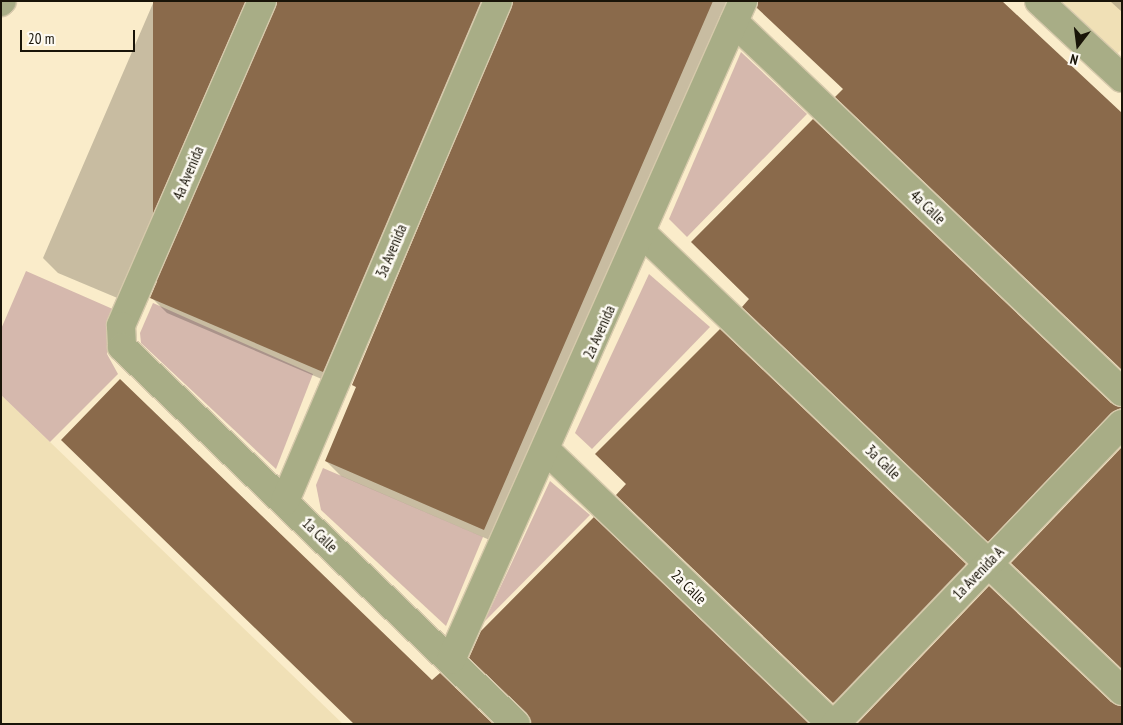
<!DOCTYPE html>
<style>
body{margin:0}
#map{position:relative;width:1123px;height:725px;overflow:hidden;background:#faecca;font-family:"PT Sans Narrow",sans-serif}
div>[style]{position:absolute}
.built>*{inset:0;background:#f0e0b6}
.green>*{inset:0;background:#d5b8ad}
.shadow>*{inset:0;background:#0003}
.building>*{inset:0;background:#8a6a4b;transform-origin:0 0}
.roads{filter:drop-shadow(1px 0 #d6c9ab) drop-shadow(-1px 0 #d6c9ab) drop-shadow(0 1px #d6c9ab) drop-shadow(0 -1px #d6c9ab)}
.minor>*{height:28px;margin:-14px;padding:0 14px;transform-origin:14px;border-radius:14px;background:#a8ad86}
span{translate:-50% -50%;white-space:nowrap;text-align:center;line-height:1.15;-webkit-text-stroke:5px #fdfaf3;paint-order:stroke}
.street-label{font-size:15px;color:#191408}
.frame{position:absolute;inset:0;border:2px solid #191408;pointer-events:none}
.north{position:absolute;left:1053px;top:20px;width:50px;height:50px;-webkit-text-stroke:4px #fdfaf3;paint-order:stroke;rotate:195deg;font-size:14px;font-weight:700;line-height:20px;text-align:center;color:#191408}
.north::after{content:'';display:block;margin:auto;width:18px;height:22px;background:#191408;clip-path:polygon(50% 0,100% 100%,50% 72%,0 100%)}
.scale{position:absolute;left:20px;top:30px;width:115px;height:22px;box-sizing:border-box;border:2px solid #191408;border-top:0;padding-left:6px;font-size:15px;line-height:18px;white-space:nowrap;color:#191408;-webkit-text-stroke:4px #fdfaf3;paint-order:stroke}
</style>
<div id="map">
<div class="built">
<i style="clip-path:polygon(1062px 1px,1122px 1px,1122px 49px,1117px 54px)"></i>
<i style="clip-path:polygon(1px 395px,50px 442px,343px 724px,1px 724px)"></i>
</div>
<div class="green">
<i style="clip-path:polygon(741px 52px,807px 114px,687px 237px,669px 219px)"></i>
<i style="clip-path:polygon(26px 271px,115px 310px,107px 354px,118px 374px,50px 442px,1px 395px,1px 329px)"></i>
<i style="clip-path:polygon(649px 274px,710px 327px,592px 449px,575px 433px)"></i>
<i style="clip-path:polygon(153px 303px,313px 374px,276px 469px,141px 343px,140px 333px)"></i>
<i style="clip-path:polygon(323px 468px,483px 537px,446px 626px,321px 510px,316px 485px)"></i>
<i style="clip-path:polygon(550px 481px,590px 515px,484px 622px)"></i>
</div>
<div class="shadow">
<i style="clip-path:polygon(154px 1px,510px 1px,338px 386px,167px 313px,152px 298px,277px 2px,268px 3px,134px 305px,58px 273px,43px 258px)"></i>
<i style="clip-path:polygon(514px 1px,735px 1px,499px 544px,341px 476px,326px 461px,357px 388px,353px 384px)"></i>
<i style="clip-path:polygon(1110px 1px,1122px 1px,1122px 12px)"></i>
<i style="clip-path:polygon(758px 322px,1122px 407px,1122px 432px,1004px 556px)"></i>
<i style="clip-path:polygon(720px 331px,980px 580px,849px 717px,632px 510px,628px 484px)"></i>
<i style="clip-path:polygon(594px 519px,810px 724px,531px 724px,532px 719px,471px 657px)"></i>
</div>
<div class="building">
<i style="left:153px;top:1px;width:92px;height:280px"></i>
<i style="clip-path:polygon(277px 1px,481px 1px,323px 372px,150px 298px)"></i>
<i style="clip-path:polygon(513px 1px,713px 1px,484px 530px,325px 461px,356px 387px,352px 385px)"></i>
<i style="clip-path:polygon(758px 1px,1002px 1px,1122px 113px,1122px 370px,835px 97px,843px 89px,757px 8px)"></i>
<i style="clip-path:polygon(813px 119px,1111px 403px,1122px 407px,1111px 413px,988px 542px,742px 307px,749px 299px,691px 242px)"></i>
<i style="clip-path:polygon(720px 329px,966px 564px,833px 703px,616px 495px,626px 484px,595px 454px)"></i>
<i style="clip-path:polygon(120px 379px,432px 680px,440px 673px,493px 724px,354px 724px,61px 440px)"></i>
<i style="clip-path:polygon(1122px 447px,1122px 669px,1011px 563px)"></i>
<i style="clip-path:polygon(594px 517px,809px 724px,531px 724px,527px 713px,469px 658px,481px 631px)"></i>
<i style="clip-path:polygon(989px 586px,1111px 702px,1122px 706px,1122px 724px,857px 724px)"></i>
</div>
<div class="roads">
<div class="minor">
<i style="left:262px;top:1px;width:354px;rotate:113.5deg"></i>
<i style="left:121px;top:326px;width:21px;rotate:87deg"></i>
<i style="left:122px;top:347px;width:545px;rotate:43.74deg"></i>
<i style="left:1039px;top:1px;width:113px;rotate:42.9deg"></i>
<i style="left:1px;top:2px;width:1px;rotate:-45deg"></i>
<i style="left:734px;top:22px;width:536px;rotate:43.64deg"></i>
<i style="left:643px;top:234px;width:662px;rotate:43.65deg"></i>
<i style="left:546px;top:450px;width:396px;rotate:43.8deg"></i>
<i style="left:285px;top:501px;width:543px;rotate:-66.93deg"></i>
<i style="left:451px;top:660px;width:721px;rotate:-66.1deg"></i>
<i style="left:835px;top:724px;width:415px;rotate:-46.3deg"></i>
</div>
</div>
<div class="street-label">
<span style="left:188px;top:173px;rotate:-67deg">4a Avenida</span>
<span style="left:928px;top:207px;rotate:44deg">4a Calle</span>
<span style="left:391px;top:251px;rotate:-67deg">3a Avenida</span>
<span style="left:599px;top:332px;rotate:-66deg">2a Avenida</span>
<span style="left:883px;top:462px;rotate:44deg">3a Calle</span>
<span style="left:320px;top:535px;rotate:44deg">1a Calle</span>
<span style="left:978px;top:573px;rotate:-46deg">1a Avenida A</span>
<span style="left:689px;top:587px;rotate:44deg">2a Calle</span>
</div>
<div class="frame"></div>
<div class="north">N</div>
<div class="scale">20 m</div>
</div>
